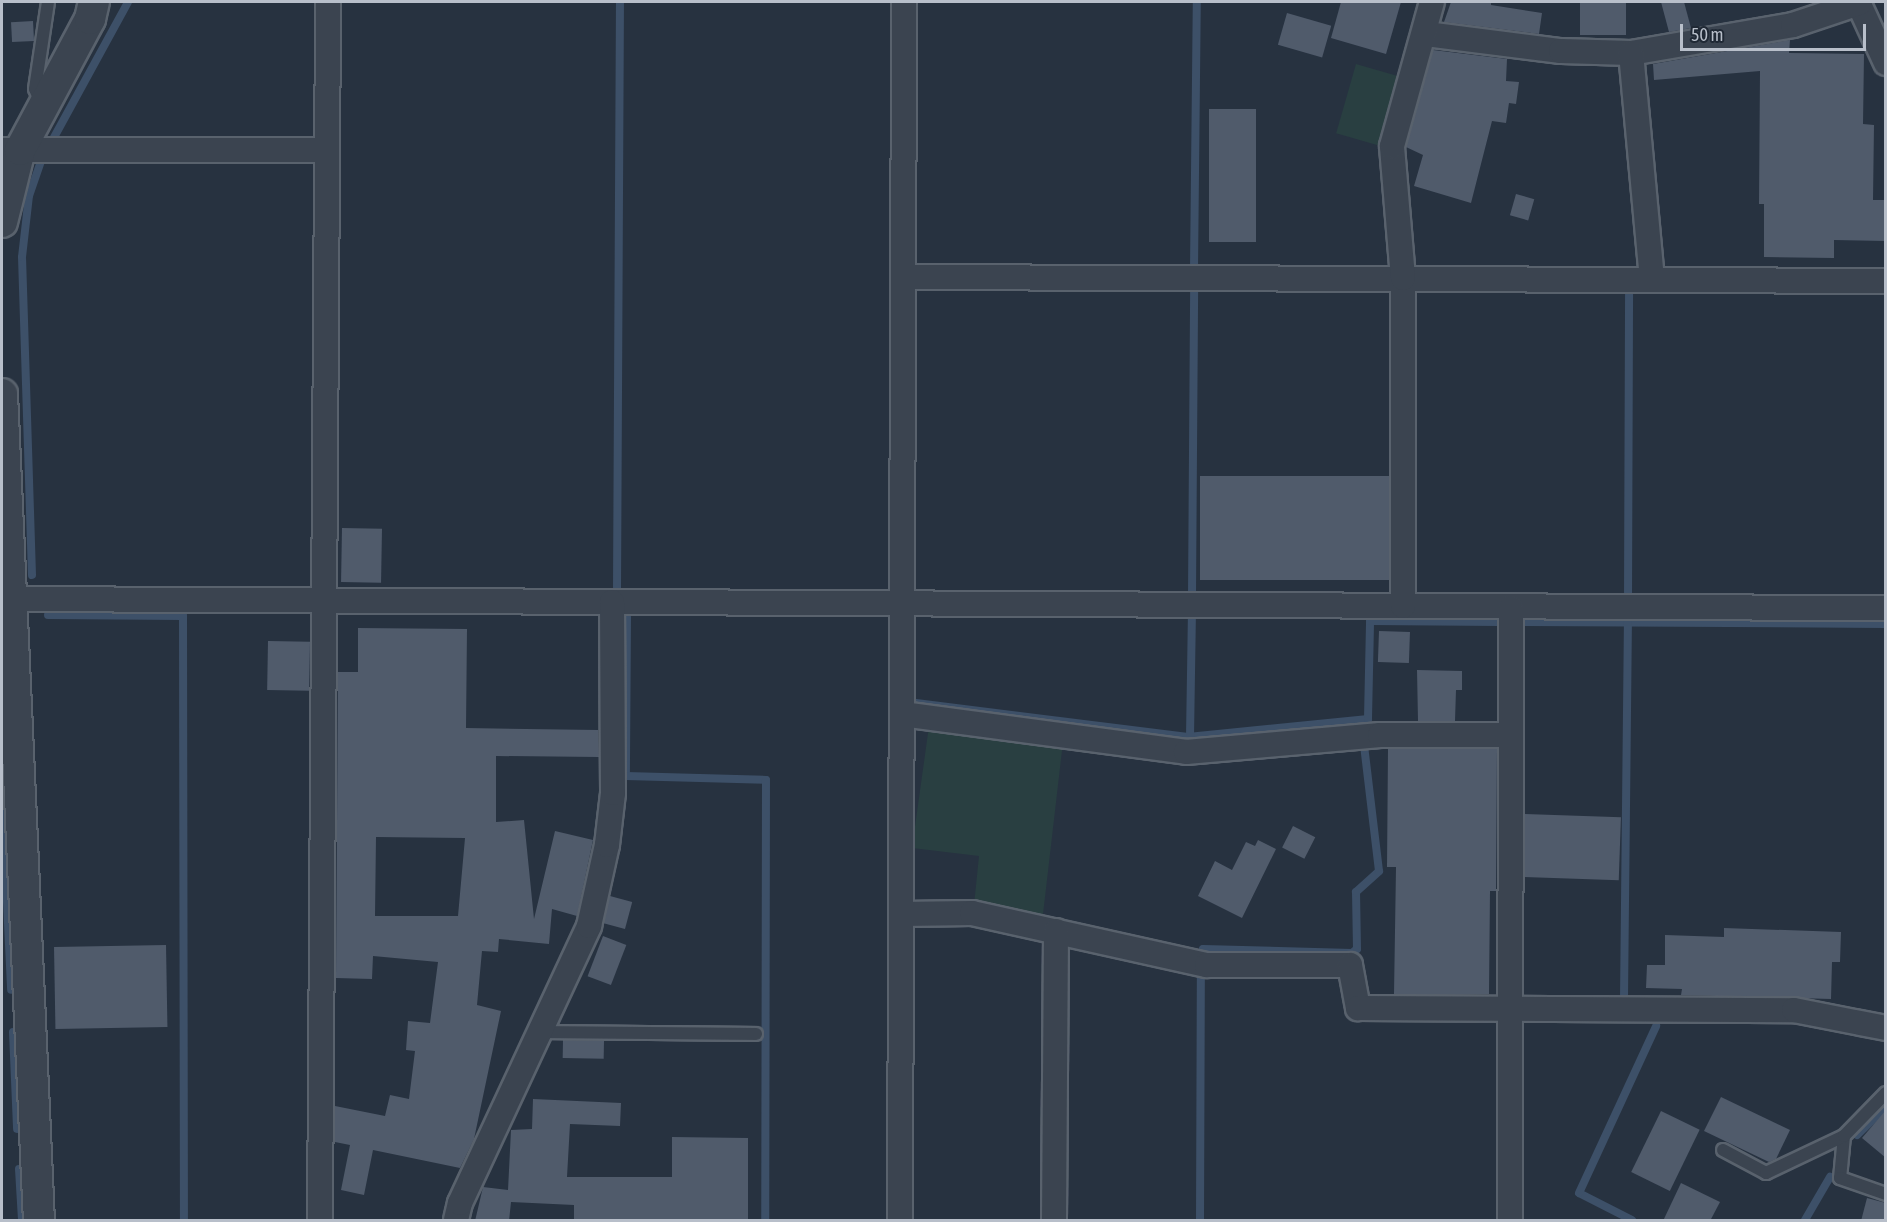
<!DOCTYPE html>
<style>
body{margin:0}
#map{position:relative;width:1887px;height:1222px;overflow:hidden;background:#273240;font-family:"Asap Condensed",sans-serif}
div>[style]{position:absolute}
.green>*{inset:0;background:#293f41;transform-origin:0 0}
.stream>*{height:8px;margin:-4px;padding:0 4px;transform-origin:4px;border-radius:4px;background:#3d5068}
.building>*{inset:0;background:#505b6b;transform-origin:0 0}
.roads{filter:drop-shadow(2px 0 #59626d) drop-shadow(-2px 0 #59626d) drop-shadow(0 2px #59626d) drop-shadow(0 -2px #59626d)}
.service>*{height:12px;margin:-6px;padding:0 6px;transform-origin:6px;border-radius:6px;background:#3b4450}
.minor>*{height:24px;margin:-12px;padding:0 12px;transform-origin:12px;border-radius:12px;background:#3b4450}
.tertiary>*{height:30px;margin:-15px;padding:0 15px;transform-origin:15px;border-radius:15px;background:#3b4450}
span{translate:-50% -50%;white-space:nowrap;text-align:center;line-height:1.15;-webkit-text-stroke:4.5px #202935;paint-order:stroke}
.frame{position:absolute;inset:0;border:3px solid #b8bfca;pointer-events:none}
.scale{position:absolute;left:1680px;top:24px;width:186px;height:27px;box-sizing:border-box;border:3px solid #b8bfca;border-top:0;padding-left:8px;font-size:18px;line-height:21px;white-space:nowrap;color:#b8bfca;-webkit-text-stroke:4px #202935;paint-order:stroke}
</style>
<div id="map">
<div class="green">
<i style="left:1356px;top:64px;width:46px;height:72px;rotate:16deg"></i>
<i style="clip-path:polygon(929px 726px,1063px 742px,1042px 923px,974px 905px,979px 856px,912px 848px)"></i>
</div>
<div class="stream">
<i style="left:52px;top:141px;width:158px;rotate:-61.3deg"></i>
<i style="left:1194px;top:269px;width:267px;rotate:-89.4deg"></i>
<i style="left:32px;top:575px;width:318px;rotate:-91.8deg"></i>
<i style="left:22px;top:257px;width:61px;rotate:-83.5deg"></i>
<i style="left:29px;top:196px;width:37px;rotate:-71deg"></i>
<i style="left:617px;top:590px;width:588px;rotate:-89.71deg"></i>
<i style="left:1192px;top:595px;width:309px;rotate:-89.6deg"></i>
<i style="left:1628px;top:598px;width:306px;rotate:-89.8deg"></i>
<i style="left:48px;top:615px;width:135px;rotate:0.4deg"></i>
<i style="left:183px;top:616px;width:604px;rotate:89.91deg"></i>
<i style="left:627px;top:617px;width:159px;rotate:90.4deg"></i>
<i style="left:626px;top:776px;width:140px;rotate:1.6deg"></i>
<i style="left:766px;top:780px;width:440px;rotate:90.1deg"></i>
<i style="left:1523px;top:622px;width:363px;rotate:0.3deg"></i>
<i style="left:916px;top:703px;width:274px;rotate:7.1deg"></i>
<i style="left:1188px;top:737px;width:181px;rotate:-5.7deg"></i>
<i style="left:1368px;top:719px;width:98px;rotate:-88.8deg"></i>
<i style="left:1370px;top:621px;width:129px;rotate:0.4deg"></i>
<i style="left:1190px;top:737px;width:122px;rotate:-89.1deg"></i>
<i style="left:2px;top:796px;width:194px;rotate:87.3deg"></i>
<i style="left:1201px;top:957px;width:8px;rotate:-76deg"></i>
<i style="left:1203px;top:949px;width:149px;rotate:1.5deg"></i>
<i style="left:1352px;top:953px;width:6px;rotate:-39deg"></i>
<i style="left:1357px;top:949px;width:57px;rotate:-91deg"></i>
<i style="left:1356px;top:892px;width:31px;rotate:-42deg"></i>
<i style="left:1379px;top:871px;width:126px;rotate:-96.8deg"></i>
<i style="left:1624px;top:998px;width:381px;rotate:-89.4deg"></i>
<i style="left:13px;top:1032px;width:97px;rotate:87.6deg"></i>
<i style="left:1857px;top:1135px;width:40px;rotate:-44deg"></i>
<i style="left:19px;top:1169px;width:51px;rotate:86.6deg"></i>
<i style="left:1200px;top:1220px;width:245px;rotate:-89.8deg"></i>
<i style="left:1632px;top:1220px;width:59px;rotate:-153deg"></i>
<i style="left:1579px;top:1193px;width:184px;rotate:-65.2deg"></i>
<i style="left:1805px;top:1220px;width:50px;rotate:-59.8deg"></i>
</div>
<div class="building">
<i style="clip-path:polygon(1341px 2px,1401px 2px,1386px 54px,1331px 38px)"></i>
<i style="clip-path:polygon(1451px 2px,1491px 2px,1491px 5px,1542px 13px,1539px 34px,1444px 22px)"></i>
<i style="left:1580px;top:2px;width:46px;height:33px"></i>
<i style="clip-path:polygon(1661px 2px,1684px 2px,1691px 28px,1669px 32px)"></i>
<i style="left:1287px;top:13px;width:46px;height:33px;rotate:16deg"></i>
<i style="left:33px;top:21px;width:20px;height:22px;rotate:87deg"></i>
<i style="clip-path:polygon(1790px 40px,1789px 53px,1864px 54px,1863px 124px,1874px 125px,1873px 200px,1886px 200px,1886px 241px,1834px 240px,1834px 258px,1764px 257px,1764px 204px,1759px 204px,1760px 71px,1654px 80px,1653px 64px)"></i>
<i style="clip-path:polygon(1433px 50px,1507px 59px,1506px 81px,1519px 82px,1516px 104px,1509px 103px,1506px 123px,1492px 121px,1471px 203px,1414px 186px,1423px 155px,1406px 147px)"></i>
<i style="left:1209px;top:109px;width:47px;height:133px"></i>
<i style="left:1516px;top:194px;width:19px;height:22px;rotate:16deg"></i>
<i style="left:1200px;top:476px;width:189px;height:104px"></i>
<i style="left:342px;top:528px;width:40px;height:54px;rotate:1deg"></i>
<i style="clip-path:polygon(evenodd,358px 628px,467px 629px,466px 728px,598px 730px,599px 757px,496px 756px,496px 822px,524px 820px,534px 919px,555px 831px,593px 840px,577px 916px,552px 909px,549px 944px,499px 939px,498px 952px,482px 951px,477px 1005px,501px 1011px,474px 1139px,460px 1168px,373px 1150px,364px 1195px,341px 1190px,350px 1145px,335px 1142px,335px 1106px,385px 1116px,390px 1095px,409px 1099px,415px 1051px,406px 1050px,408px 1021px,430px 1023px,438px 962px,373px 956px,372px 979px,336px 978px,338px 672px,358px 672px,358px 628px,376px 837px,465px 838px,458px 916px,375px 916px,376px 837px)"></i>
<i style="left:1379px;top:631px;width:31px;height:31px;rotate:2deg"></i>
<i style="left:268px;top:641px;width:42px;height:49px;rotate:1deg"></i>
<i style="clip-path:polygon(1417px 670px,1462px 671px,1462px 690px,1456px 690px,1455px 721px,1418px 721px)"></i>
<i style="clip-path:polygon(1388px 749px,1497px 749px,1496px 891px,1490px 891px,1489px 994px,1394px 994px,1396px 867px,1387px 867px)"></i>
<i style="left:1525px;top:814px;width:96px;height:63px;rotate:2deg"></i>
<i style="left:1293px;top:826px;width:25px;height:24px;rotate:27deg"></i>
<i style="clip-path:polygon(1258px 840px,1276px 849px,1242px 918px,1198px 896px,1215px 861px,1232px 870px,1246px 842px,1255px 846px)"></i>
<i style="left:610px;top:896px;width:23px;height:28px;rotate:15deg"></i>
<i style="clip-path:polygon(1724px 928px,1841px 932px,1840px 962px,1832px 962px,1831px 999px,1681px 995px,1682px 989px,1646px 988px,1647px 965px,1665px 965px,1665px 935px,1724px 937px)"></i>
<i style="left:603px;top:936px;width:25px;height:43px;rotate:21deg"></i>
<i style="left:166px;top:945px;width:82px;height:112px;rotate:89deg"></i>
<i style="left:563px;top:1040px;width:41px;height:18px;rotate:1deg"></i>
<i style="clip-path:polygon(1721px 1097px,1790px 1130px,1776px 1159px,1769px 1162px,1704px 1131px)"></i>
<i style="clip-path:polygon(533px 1099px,621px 1103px,620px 1126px,570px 1124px,567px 1177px,672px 1177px,672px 1137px,748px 1138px,748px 1221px,574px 1221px,574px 1205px,511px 1202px,509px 1221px,475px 1221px,483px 1187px,508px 1190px,511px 1130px,532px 1129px)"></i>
<i style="clip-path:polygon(1886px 1110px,1886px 1158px,1862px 1138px)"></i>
<i style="left:1661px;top:1111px;width:43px;height:68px;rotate:26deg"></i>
<i style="clip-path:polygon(1681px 1183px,1720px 1202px,1710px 1221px,1663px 1221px)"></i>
<i style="clip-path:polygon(1867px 1198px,1886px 1203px,1886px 1221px,1861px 1221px)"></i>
</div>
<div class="roads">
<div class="service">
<i style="left:41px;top:103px;width:15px;rotate:-113deg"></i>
<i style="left:35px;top:89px;width:88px;rotate:-81.5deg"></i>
<i style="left:542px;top:1032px;width:214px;rotate:0.5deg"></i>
<i style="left:1844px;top:1136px;width:42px;rotate:95.4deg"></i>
<i style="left:1840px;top:1178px;width:49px;rotate:19.2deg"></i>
<i style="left:1723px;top:1150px;width:49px;rotate:28.1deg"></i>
<i style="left:1766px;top:1173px;width:86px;rotate:-25.4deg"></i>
<i style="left:1844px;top:1136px;width:60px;rotate:-45.7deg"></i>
</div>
<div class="minor">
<i style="left:1858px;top:2px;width:67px;rotate:65.3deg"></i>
<i style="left:1426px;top:34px;width:136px;rotate:7.2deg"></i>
<i style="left:1561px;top:51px;width:70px;rotate:1.6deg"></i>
<i style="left:1631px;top:53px;width:164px;rotate:-9.8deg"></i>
<i style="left:1793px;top:25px;width:70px;rotate:-18.4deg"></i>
<i style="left:1631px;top:53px;width:227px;rotate:84.7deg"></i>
<i style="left:2px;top:150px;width:325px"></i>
<i style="left:903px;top:277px;width:983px;rotate:0.23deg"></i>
<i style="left:11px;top:599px;width:1875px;rotate:0.28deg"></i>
<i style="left:1403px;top:606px;width:328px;rotate:-90deg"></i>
<i style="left:1403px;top:278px;width:132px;rotate:-94.8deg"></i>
<i style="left:1392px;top:146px;width:149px;rotate:-74.5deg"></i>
<i style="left:902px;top:714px;width:287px;rotate:7.6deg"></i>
<i style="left:1186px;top:752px;width:195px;rotate:-5deg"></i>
<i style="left:1380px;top:735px;width:131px"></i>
<i style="left:901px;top:914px;width:71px;rotate:-0.8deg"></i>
<i style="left:972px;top:913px;width:241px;rotate:12.5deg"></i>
<i style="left:1207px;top:965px;width:143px"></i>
<i style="left:1350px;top:965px;width:44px;rotate:79.5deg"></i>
<i style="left:1358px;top:1008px;width:436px;rotate:0.3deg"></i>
<i style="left:1794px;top:1010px;width:94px;rotate:11.1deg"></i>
<i style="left:320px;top:1220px;width:1218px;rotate:-89.62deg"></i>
<i style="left:456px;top:1220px;width:17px;rotate:-77deg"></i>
<i style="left:460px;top:1203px;width:306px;rotate:-65deg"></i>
<i style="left:589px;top:926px;width:83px;rotate:-77.5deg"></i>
<i style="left:607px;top:845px;width:52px;rotate:-83.4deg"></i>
<i style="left:613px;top:793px;width:191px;rotate:-90.3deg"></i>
<i style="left:900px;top:1220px;width:1218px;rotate:-89.81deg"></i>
<i style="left:1054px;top:1220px;width:289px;rotate:-89.6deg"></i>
<i style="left:1510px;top:1220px;width:612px;rotate:-89.91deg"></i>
</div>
<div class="tertiary">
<i style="left:2px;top:222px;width:74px;rotate:-76deg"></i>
<i style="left:20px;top:150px;width:149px;rotate:-61.9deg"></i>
<i style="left:90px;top:19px;width:17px;rotate:-77deg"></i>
<i style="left:2px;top:394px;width:827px;rotate:87.44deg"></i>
</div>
</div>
<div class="frame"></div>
<div class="scale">50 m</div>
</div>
